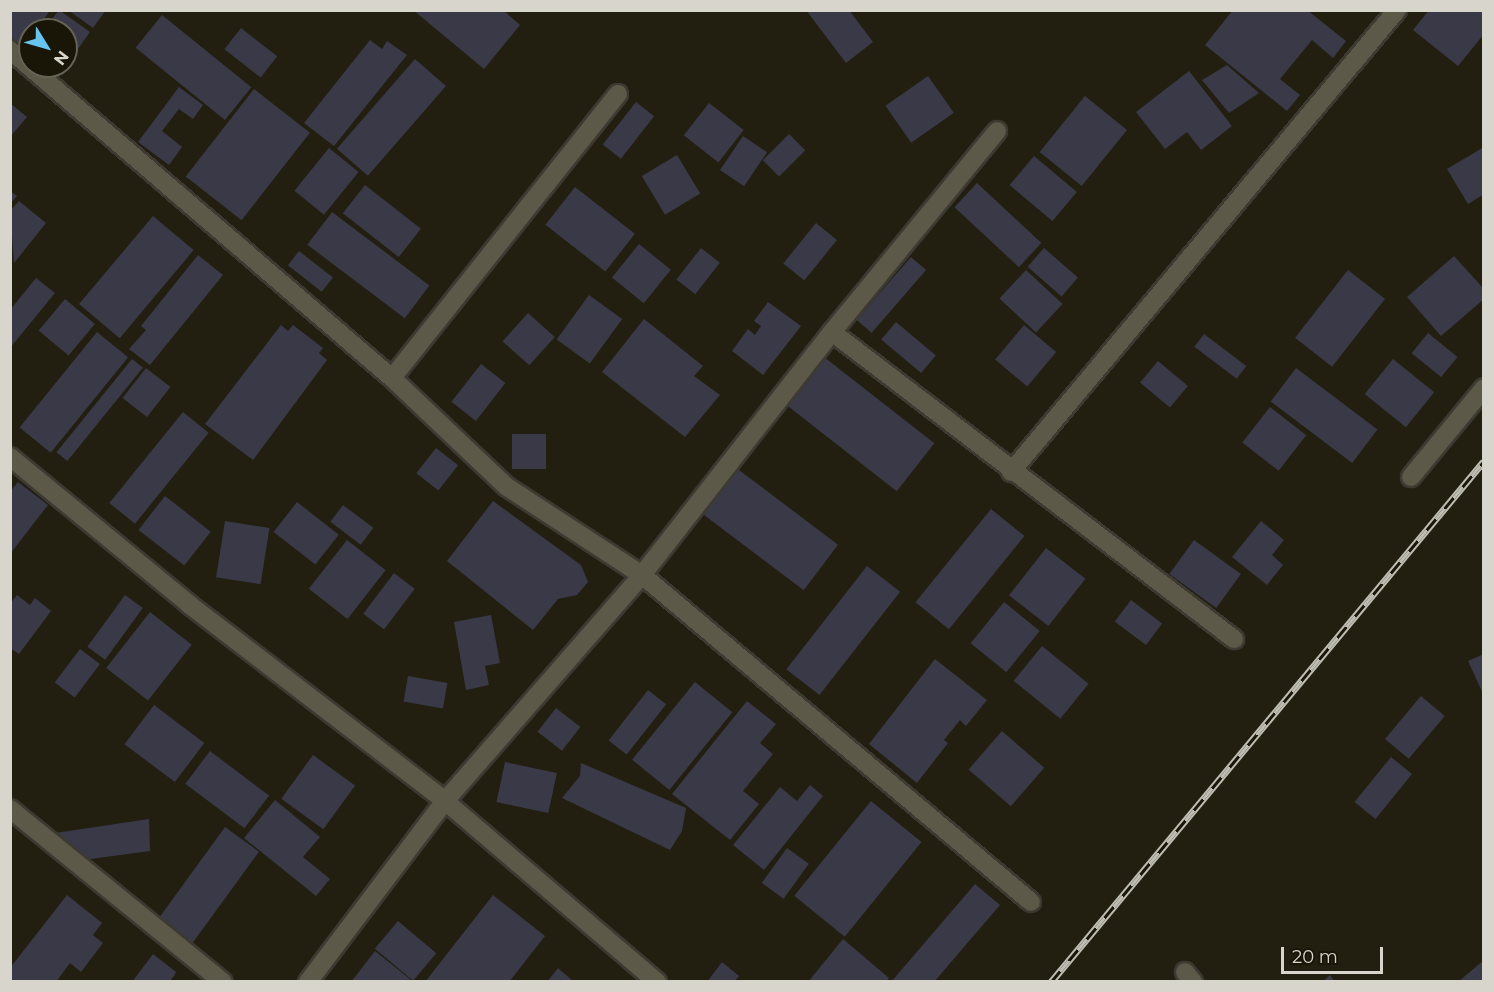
<!DOCTYPE html>
<style>
body{margin:0}
#map{position:relative;width:1494px;height:992px;overflow:hidden;background:#221f11;font-family:Montserrat,sans-serif}
div>[style]{position:absolute}
.building>*{inset:0;background:#393948;transform-origin:0 0}
.roads{filter:drop-shadow(2px 0 #3d3a32) drop-shadow(-2px 0 #3d3a32) drop-shadow(0 2px #3d3a32) drop-shadow(0 -2px #3d3a32)}
.minor>*{height:18px;margin:-9px;padding:0 9px;transform-origin:9px;border-radius:9px;background:#5d5949}
.rail>*{height:7px;margin-top:-3.5px;transform-origin:0;background:repeating-linear-gradient(90deg,#191608 0 14px,#bfbdb3 0 28px);box-sizing:border-box;border-block:2px solid #bfbdb3}
span{translate:-50% -50%;white-space:nowrap;text-align:center;line-height:1.15;-webkit-text-stroke:4.5px #191608;paint-order:stroke}
.frame{position:absolute;inset:0;border:12px solid #d7d5cc;pointer-events:none}
.north{position:absolute;left:18px;top:18px;width:60px;height:60px;box-sizing:border-box;background:#191608;border:2px solid #656256;border-radius:50%;rotate:127deg;font-size:16px;font-weight:700;line-height:24px;text-align:center;color:#d7d5cc}
.north::after{content:'';display:block;margin:auto;width:21px;height:27px;background:#66c4ef;clip-path:polygon(50% 0,100% 100%,50% 72%,0 100%)}
.scale{position:absolute;left:1281px;top:947px;width:102px;height:27px;box-sizing:border-box;border:3px solid #d7d5cc;border-top:0;padding-left:8px;font-size:18px;line-height:21px;white-space:nowrap;color:#d7d5cc;-webkit-text-stroke:4px #191608;paint-order:stroke}
</style>
<div id="map">
<div class="building">
<i style="clip-path:polygon(10px 10px,50px 10px,37px 30px,30px 30px,25px 47px,10px 37px)"></i>
<i style="clip-path:polygon(59px 10px,90px 32px,66px 66px,66px 30px,44px 30px)"></i>
<i style="clip-path:polygon(68px 10px,106px 10px,93px 28px)"></i>
<i style="clip-path:polygon(413px 10px,503px 10px,520px 25px,484px 69px)"></i>
<i style="clip-path:polygon(806px 10px,849px 10px,873px 42px,846px 63px)"></i>
<i style="clip-path:polygon(1233px 10px,1307px 10px,1346px 41px,1333px 58px,1312px 40px,1280px 79px,1300px 95px,1287px 111px,1205px 45px)"></i>
<i style="clip-path:polygon(1429px 10px,1484px 10px,1484px 34px,1458px 66px,1413px 30px)"></i>
<i style="left:162px;top:15px;width:115px;height:42px;rotate:39deg"></i>
<i style="left:241px;top:28px;width:46px;height:27px;rotate:38deg"></i>
<i style="clip-path:polygon(370px 40px,382px 49px,387px 41px,407px 55px,334px 146px,304px 123px)"></i>
<i style="left:415px;top:59px;width:41px;height:119px;rotate:41deg"></i>
<i style="clip-path:polygon(1227px 65px,1259px 93px,1229px 113px,1202px 80px)"></i>
<i style="clip-path:polygon(1189px 71px,1232px 126px,1201px 150px,1187px 132px,1165px 149px,1136px 112px)"></i>
<i style="left:928px;top:76px;width:45px;height:52px;rotate:55deg"></i>
<i style="clip-path:polygon(179px 87px,203px 105px,193px 119px,179px 109px,162px 131px,182px 147px,169px 165px,138px 142px)"></i>
<i style="left:254px;top:89px;width:71px;height:111px;rotate:38deg"></i>
<i style="left:1085px;top:96px;width:54px;height:72px;rotate:39deg"></i>
<i style="left:636px;top:102px;width:23px;height:54px;rotate:38deg"></i>
<i style="clip-path:polygon(10px 103px,27px 117px,10px 137px)"></i>
<i style="left:709px;top:103px;width:44px;height:41px;rotate:38deg"></i>
<i style="left:789px;top:134px;width:23px;height:37px;rotate:45deg"></i>
<i style="left:743px;top:136px;width:29px;height:41px;rotate:34deg"></i>
<i style="clip-path:polygon(1484px 147px,1484px 194px,1468px 204px,1447px 169px)"></i>
<i style="left:329px;top:148px;width:38px;height:55px;rotate:39deg"></i>
<i style="left:677px;top:155px;width:45px;height:41px;rotate:59deg"></i>
<i style="left:1034px;top:156px;width:56px;height:38px;rotate:40deg"></i>
<i style="left:977px;top:183px;width:88px;height:33px;rotate:43deg"></i>
<i style="left:365px;top:185px;width:71px;height:36px;rotate:38deg"></i>
<i style="left:575px;top:187px;width:76px;height:48px;rotate:38deg"></i>
<i style="clip-path:polygon(10px 191px,17px 196px,10px 204px)"></i>
<i style="clip-path:polygon(19px 201px,46px 223px,14px 263px,10px 211px)"></i>
<i style="left:332px;top:212px;width:122px;height:41px;rotate:37deg"></i>
<i style="left:153px;top:216px;width:53px;height:115px;rotate:40deg"></i>
<i style="left:816px;top:223px;width:27px;height:52px;rotate:39deg"></i>
<i style="left:639px;top:244px;width:41px;height:43px;rotate:39deg"></i>
<i style="left:701px;top:248px;width:24px;height:40px;rotate:38deg"></i>
<i style="left:1044px;top:248px;width:45px;height:25px;rotate:41deg"></i>
<i style="left:299px;top:251px;width:43px;height:18px;rotate:38deg"></i>
<i style="clip-path:polygon(198px 255px,223px 275px,150px 365px,129px 349px,146px 330px,141px 326px)"></i>
<i style="clip-path:polygon(1454px 256px,1484px 289px,1484px 299px,1441px 336px,1407px 297px)"></i>
<i style="left:911px;top:257px;width:20px;height:83px;rotate:41deg"></i>
<i style="left:1026px;top:270px;width:50px;height:39px;rotate:43deg"></i>
<i style="left:1348px;top:270px;width:47px;height:86px;rotate:38deg"></i>
<i style="clip-path:polygon(36px 278px,55px 293px,10px 348px,10px 310px)"></i>
<i style="left:589px;top:295px;width:41px;height:55px;rotate:36deg"></i>
<i style="left:65px;top:299px;width:39px;height:41px;rotate:40deg"></i>
<i style="clip-path:polygon(768px 302px,801px 326px,763px 375px,732px 351px,748px 329px,755px 335px,761px 326px,754px 321px)"></i>
<i style="left:528px;top:313px;width:36px;height:38px;rotate:42deg"></i>
<i style="clip-path:polygon(644px 319px,703px 366px,694px 376px,720px 395px,685px 437px,602px 372px)"></i>
<i style="left:896px;top:322px;width:52px;height:23px;rotate:40deg"></i>
<i style="clip-path:polygon(281px 325px,288px 331px,293px 325px,323px 348px,319px 353px,327px 360px,253px 460px,205px 424px)"></i>
<i style="left:1024px;top:325px;width:42px;height:45px;rotate:40deg"></i>
<i style="left:97px;top:332px;width:40px;height:123px;rotate:39deg"></i>
<i style="left:1428px;top:333px;width:38px;height:26px;rotate:39deg"></i>
<i style="left:1204px;top:334px;width:53px;height:16px;rotate:37deg"></i>
<i style="left:824px;top:357px;width:140px;height:61px;rotate:38deg"></i>
<i style="left:132px;top:359px;width:14px;height:120px;rotate:39deg"></i>
<i style="left:1393px;top:359px;width:53px;height:45px;rotate:39deg"></i>
<i style="left:1158px;top:361px;width:39px;height:28px;rotate:40deg"></i>
<i style="left:481px;top:364px;width:31px;height:48px;rotate:38deg"></i>
<i style="left:146px;top:368px;width:31px;height:38px;rotate:38deg"></i>
<i style="left:1296px;top:368px;width:102px;height:42px;rotate:37deg"></i>
<i style="left:1270px;top:407px;width:46px;height:45px;rotate:38deg"></i>
<i style="left:183px;top:412px;width:33px;height:117px;rotate:39deg"></i>
<i style="left:512px;top:434px;width:34px;height:35px"></i>
<i style="left:436px;top:448px;width:28px;height:32px;rotate:38deg"></i>
<i style="left:735px;top:467px;width:129px;height:57px;rotate:37deg"></i>
<i style="clip-path:polygon(18px 482px,48px 505px,10px 554px,10px 492px)"></i>
<i style="left:165px;top:496px;width:58px;height:43px;rotate:38deg"></i>
<i style="clip-path:polygon(493px 501px,581px 565px,588px 582px,577px 595px,558px 599px,533px 630px,447px 561px)"></i>
<i style="left:297px;top:502px;width:53px;height:38px;rotate:38deg"></i>
<i style="left:343px;top:505px;width:38px;height:21px;rotate:37deg"></i>
<i style="left:991px;top:509px;width:43px;height:120px;rotate:39deg"></i>
<i style="left:225px;top:521px;width:45px;height:57px;rotate:9deg"></i>
<i style="clip-path:polygon(1261px 521px,1284px 540px,1272px 555px,1283px 565px,1267px 585px,1232px 557px)"></i>
<i style="left:347px;top:540px;width:49px;height:62px;rotate:38deg"></i>
<i style="left:1194px;top:540px;width:58px;height:42px;rotate:36deg"></i>
<i style="left:1046px;top:548px;width:50px;height:60px;rotate:38deg"></i>
<i style="left:867px;top:566px;width:42px;height:131px;rotate:38deg"></i>
<i style="left:394px;top:573px;width:26px;height:51px;rotate:37deg"></i>
<i style="clip-path:polygon(17px 595px,30px 605px,35px 598px,51px 611px,19px 654px,10px 648px,10px 604px)"></i>
<i style="left:125px;top:595px;width:22px;height:64px;rotate:36deg"></i>
<i style="left:1131px;top:600px;width:39px;height:27px;rotate:37deg"></i>
<i style="left:1004px;top:602px;width:46px;height:53px;rotate:39deg"></i>
<i style="left:150px;top:612px;width:53px;height:71px;rotate:38deg"></i>
<i style="clip-path:polygon(491px 615px,500px 663px,485px 666px,489px 685px,466px 690px,454px 622px)"></i>
<i style="left:1042px;top:646px;width:60px;height:45px;rotate:39deg"></i>
<i style="left:80px;top:649px;width:25px;height:42px;rotate:37deg"></i>
<i style="clip-path:polygon(1484px 654px,1484px 696px,1468px 661px)"></i>
<i style="clip-path:polygon(935px 659px,987px 700px,966px 726px,960px 720px,944px 740px,948px 743px,917px 783px,869px 744px)"></i>
<i style="left:408px;top:676px;width:40px;height:26px;rotate:10deg"></i>
<i style="left:695px;top:682px;width:48px;height:100px;rotate:39deg"></i>
<i style="left:648px;top:690px;width:23px;height:64px;rotate:38deg"></i>
<i style="left:1421px;top:696px;width:31px;height:56px;rotate:40deg"></i>
<i style="clip-path:polygon(747px 701px,776px 724px,760px 743px,773px 754px,743px 791px,759px 804px,730px 840px,672px 794px)"></i>
<i style="left:154px;top:705px;width:63px;height:49px;rotate:37deg"></i>
<i style="left:556px;top:708px;width:31px;height:30px;rotate:38deg"></i>
<i style="left:1002px;top:731px;width:56px;height:51px;rotate:41deg"></i>
<i style="left:210px;top:751px;width:74px;height:41px;rotate:37deg"></i>
<i style="left:313px;top:755px;width:52px;height:54px;rotate:36deg"></i>
<i style="left:1391px;top:757px;width:27px;height:58px;rotate:39deg"></i>
<i style="left:505px;top:762px;width:53px;height:41px;rotate:12deg"></i>
<i style="clip-path:polygon(581px 763px,686px 808px,682px 831px,670px 850px,562px 798px,580px 776px)"></i>
<i style="clip-path:polygon(810px 785px,823px 796px,764px 870px,733px 845px,780px 787px,797px 801px)"></i>
<i style="clip-path:polygon(275px 800px,320px 837px,303px 857px,330px 879px,316px 896px,244px 838px)"></i>
<i style="left:871px;top:801px;width:65px;height:122px;rotate:39deg"></i>
<i style="clip-path:polygon(149px 819px,150px 851px,83px 860px,55px 833px)"></i>
<i style="left:225px;top:827px;width:42px;height:113px;rotate:36deg"></i>
<i style="left:787px;top:848px;width:27px;height:43px;rotate:36deg"></i>
<i style="clip-path:polygon(975px 884px,1000px 905px,934px 982px,891px 982px)"></i>
<i style="clip-path:polygon(67px 895px,102px 923px,93px 935px,103px 943px,81px 972px,70px 963px,56px 982px,10px 982px,10px 968px)"></i>
<i style="clip-path:polygon(493px 895px,545px 936px,509px 982px,425px 982px)"></i>
<i style="left:398px;top:921px;width:50px;height:36px;rotate:40deg"></i>
<i style="clip-path:polygon(843px 939px,889px 978px,886px 982px,808px 982px)"></i>
<i style="clip-path:polygon(375px 951px,410px 979px,409px 982px,351px 982px)"></i>
<i style="clip-path:polygon(153px 954px,176px 972px,174px 976px,169px 982px,132px 982px)"></i>
<i style="clip-path:polygon(1484px 960px,1484px 982px,1458px 982px)"></i>
<i style="clip-path:polygon(722px 962px,739px 976px,734px 982px,707px 982px)"></i>
<i style="clip-path:polygon(558px 968px,574px 982px,547px 982px)"></i>
<i style="clip-path:polygon(1330px 975px,1335px 982px,1322px 982px)"></i>
</div>
<div class="roads">
<div class="minor">
<i style="left:10px;top:50px;width:503px;rotate:40.65deg"></i>
<i style="left:392px;top:378px;width:158px;rotate:43.5deg"></i>
<i style="left:507px;top:487px;width:161px;rotate:33.1deg"></i>
<i style="left:642px;top:575px;width:508px;rotate:40.05deg"></i>
<i style="left:832px;top:332px;width:506px;rotate:37.37deg"></i>
<i style="left:392px;top:378px;width:363px;rotate:-51.5deg"></i>
<i style="left:10px;top:457px;width:233px;rotate:39.4deg"></i>
<i style="left:190px;top:605px;width:322px;rotate:37.5deg"></i>
<i style="left:445px;top:801px;width:279px;rotate:40.5deg"></i>
<i style="left:1011px;top:472px;width:602px;rotate:-50.12deg"></i>
<i style="left:1411px;top:477px;width:115px;rotate:-50.6deg"></i>
<i style="left:10px;top:809px;width:274px;rotate:39.1deg"></i>
<i style="left:1185px;top:972px;width:13px;rotate:51deg"></i>
<i style="left:308px;top:982px;width:227px;rotate:-52.9deg"></i>
<i style="left:445px;top:801px;width:300px;rotate:-48.9deg"></i>
<i style="left:642px;top:575px;width:308px;rotate:-52deg"></i>
<i style="left:832px;top:332px;width:260px;rotate:-50.6deg"></i>
</div>
</div>
<div class="rail">
<i style="left:1051px;top:982px;width:677px;rotate:-50.27deg"></i>
</div>
<div class="frame"></div>
<div class="north">N</div>
<div class="scale">20 m</div>
</div>
